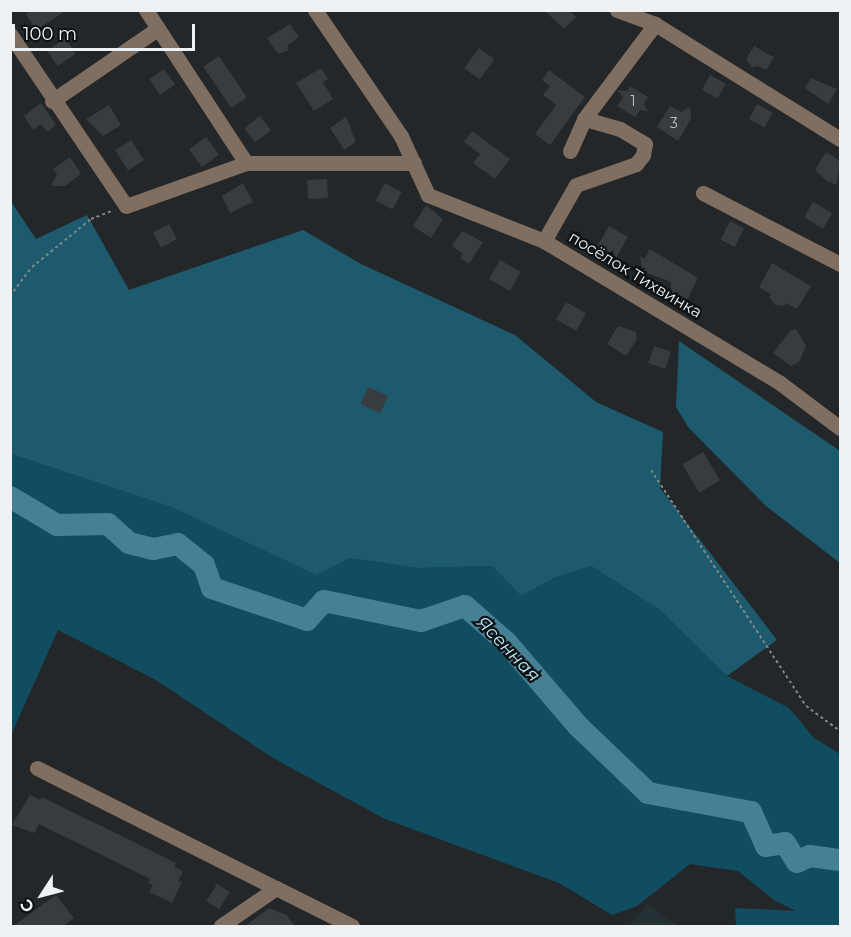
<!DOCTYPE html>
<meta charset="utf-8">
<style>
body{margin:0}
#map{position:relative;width:851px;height:937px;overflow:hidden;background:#232729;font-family:Montserrat,sans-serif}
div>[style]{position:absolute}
.built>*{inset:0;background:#253035}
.green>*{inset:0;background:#114d60}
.forest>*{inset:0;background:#1d5a6e}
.river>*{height:22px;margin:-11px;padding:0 11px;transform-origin:11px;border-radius:11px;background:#468095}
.building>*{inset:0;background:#373c3e;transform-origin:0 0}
.path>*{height:2px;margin-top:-1px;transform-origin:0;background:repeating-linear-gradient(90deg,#828688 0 3px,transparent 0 6px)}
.minor>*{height:15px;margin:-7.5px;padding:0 7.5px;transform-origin:7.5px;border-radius:7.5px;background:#806f60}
span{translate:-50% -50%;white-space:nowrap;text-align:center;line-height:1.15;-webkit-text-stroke:4.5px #0e1011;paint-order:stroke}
.number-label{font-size:14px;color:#c1c4c6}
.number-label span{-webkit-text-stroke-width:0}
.street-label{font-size:16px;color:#eff2f4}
.water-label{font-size:18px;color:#b7ebff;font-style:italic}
.frame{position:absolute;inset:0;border:12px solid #eff2f4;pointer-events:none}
.north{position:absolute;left:12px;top:865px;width:60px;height:60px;-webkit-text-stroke:4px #0e1011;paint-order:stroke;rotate:234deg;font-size:16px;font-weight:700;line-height:24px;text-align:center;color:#eff2f4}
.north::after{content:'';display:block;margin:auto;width:21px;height:27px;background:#eff2f4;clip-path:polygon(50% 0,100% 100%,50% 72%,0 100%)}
.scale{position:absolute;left:12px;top:24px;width:183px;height:27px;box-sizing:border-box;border:3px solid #eff2f4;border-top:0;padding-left:8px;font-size:18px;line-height:21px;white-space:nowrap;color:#eff2f4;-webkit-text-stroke:4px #0e1011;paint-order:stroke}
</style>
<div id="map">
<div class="built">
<i style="clip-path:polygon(648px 904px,679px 926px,628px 926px)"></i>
</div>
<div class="green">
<i style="clip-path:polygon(11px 454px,174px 508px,349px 558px,418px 568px,492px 566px,521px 596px,554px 578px,591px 566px,660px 610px,727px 676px,789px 708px,814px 738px,840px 754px,840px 926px,736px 926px,735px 908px,796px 911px,774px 900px,738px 871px,690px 864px,637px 906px,612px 915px,559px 883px,385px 819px,273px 758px,156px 680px,58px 630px,11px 735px)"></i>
</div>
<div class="forest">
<i style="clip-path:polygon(10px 200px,36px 239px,87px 215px,129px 290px,303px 230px,361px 264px,515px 335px,596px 402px,663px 432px,660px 488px,777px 640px,727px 676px,660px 610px,591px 566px,554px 578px,521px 596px,492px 566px,418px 568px,349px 558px,317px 575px,174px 508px,11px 454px)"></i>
<i style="clip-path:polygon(679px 341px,840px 451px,840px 563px,766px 506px,688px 427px,676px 407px)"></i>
</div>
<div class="river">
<i style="left:10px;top:497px;width:55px;rotate:30.8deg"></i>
<i style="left:57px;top:525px;width:51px;rotate:-1.1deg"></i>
<i style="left:108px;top:524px;width:28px;rotate:42deg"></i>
<i style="left:129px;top:543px;width:25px;rotate:14deg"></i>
<i style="left:153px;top:549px;width:25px;rotate:-11deg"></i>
<i style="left:178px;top:544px;width:33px;rotate:39deg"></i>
<i style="left:204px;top:565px;width:24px;rotate:71deg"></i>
<i style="left:212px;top:588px;width:100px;rotate:18.6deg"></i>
<i style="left:307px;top:620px;width:25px;rotate:-48deg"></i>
<i style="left:324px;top:601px;width:99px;rotate:11.7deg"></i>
<i style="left:421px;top:621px;width:46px;rotate:-18.8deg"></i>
<i style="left:465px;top:606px;width:55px;rotate:41.3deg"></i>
<i style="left:506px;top:642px;width:111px;rotate:49.4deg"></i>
<i style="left:578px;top:726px;width:97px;rotate:43.7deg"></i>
<i style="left:648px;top:793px;width:105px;rotate:10.5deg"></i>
<i style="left:751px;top:812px;width:37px;rotate:66deg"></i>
<i style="left:766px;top:846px;width:19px;rotate:-9deg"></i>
<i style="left:785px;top:843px;width:22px;rotate:58deg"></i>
<i style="left:797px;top:862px;width:14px;rotate:-25deg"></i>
<i style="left:810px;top:856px;width:30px;rotate:8deg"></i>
</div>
<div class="building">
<i style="clip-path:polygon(32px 10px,67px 10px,36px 30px,26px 14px)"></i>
<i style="clip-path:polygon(544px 10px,569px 10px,576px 17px,564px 29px)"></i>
<i style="clip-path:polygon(290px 24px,299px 37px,287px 46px,289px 50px,278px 54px,267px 38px)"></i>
<i style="left:65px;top:38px;width:19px;height:22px;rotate:55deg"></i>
<i style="clip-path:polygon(754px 46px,774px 57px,766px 70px,757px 66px,752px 68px,746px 59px)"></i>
<i style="left:479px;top:48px;width:19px;height:25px;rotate:36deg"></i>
<i style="left:219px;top:56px;width:50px;height:19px;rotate:56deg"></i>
<i style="clip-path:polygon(321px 68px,328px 79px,323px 82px,333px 99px,314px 111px,296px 83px)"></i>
<i style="left:164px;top:69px;width:19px;height:18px;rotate:55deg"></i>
<i style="clip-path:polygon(549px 70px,585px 97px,550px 145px,535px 134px,556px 105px,543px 95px,550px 86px,542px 80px)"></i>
<i style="left:710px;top:75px;width:18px;height:17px;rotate:29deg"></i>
<i style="clip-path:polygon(811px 78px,837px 89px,828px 104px,805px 88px)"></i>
<i style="clip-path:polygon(630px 86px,648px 97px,644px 104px,648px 111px,640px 110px,635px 117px,617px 106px,623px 97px,617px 90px,627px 91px)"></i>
<i style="clip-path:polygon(41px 103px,56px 125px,47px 132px,41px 124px,33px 130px,24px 116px)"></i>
<i style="left:757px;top:104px;width:18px;height:17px;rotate:29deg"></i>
<i style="clip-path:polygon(109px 105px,121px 125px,103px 136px,86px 119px)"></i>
<i style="clip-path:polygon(670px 106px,681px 112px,690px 107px,691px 119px,678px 141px,657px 127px)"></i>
<i style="left:260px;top:116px;width:18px;height:20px;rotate:52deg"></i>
<i style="clip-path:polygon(346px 117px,356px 142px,344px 150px,330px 128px)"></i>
<i style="clip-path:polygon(472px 131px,510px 159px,495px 179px,473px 163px,480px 154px,464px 142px)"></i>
<i style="left:206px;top:137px;width:22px;height:21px;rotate:54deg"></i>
<i style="left:131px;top:140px;width:24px;height:19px;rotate:57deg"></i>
<i style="clip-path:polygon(826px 152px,840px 161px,837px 185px,827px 181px,815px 170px)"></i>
<i style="clip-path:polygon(70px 157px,81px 174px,65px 186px,51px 186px,57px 174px,53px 169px)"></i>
<i style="left:327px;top:179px;width:19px;height:20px;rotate:87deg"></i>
<i style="clip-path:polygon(243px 183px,253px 202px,230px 213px,222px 196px)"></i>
<i style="left:385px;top:183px;width:19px;height:20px;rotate:28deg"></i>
<i style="left:813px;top:202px;width:22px;height:18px;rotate:30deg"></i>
<i style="clip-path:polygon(426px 205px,443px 219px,431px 238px,413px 226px)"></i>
<i style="left:730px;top:221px;width:16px;height:21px;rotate:27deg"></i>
<i style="left:169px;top:224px;width:17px;height:18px;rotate:62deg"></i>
<i style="left:609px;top:226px;width:22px;height:24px;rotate:30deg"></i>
<i style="clip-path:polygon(462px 231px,483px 242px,469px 264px,460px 258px,463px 254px,452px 246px)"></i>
<i style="clip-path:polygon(650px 249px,698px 278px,686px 302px,671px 294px,671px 282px,642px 271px,640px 256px,644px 259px)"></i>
<i style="left:500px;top:260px;width:24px;height:22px;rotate:30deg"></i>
<i style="clip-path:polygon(772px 263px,811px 286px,797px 309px,786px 303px,784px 306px,775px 305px,769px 297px,771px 294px,759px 287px)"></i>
<i style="left:566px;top:302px;width:23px;height:20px;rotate:29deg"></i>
<i style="clip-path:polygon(618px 326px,636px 332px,637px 339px,626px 356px,607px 344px)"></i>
<i style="clip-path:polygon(796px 329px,806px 346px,799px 362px,791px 366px,773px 353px,791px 330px)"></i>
<i style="left:654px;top:346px;width:18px;height:18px;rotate:19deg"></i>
<i style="left:368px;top:387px;width:22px;height:19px;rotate:24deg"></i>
<i style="left:703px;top:452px;width:33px;height:24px;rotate:59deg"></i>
<i style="clip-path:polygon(30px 795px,40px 800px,42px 797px,176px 863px,174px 867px,183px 871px,178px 881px,182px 882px,172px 903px,149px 892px,153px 885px,148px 883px,150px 879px,39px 824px,34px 833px,12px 825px)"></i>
<i style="left:217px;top:884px;width:15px;height:20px;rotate:32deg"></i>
<i style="clip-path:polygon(56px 895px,74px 918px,62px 927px,12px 927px)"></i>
<i style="clip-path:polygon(269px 908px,287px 915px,295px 927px,244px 927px)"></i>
</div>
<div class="path">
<i style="left:10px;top:296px;width:36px;rotate:-53deg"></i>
<i style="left:32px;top:267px;width:76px;rotate:-39.1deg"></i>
<i style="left:91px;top:219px;width:22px;rotate:-21deg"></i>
<i style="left:651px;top:470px;width:282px;rotate:56.7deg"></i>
<i style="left:806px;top:706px;width:42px;rotate:36.3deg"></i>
</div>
<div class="minor">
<i style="left:146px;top:10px;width:183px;rotate:56.8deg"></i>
<i style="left:246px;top:163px;width:168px"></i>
<i style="left:315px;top:10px;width:153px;rotate:55.7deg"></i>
<i style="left:401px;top:136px;width:65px;rotate:65.4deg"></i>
<i style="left:428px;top:195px;width:125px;rotate:21.6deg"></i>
<i style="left:544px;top:241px;width:275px;rotate:31deg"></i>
<i style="left:780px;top:383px;width:75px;rotate:36.9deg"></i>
<i style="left:617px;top:10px;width:40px;rotate:20.2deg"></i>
<i style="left:655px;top:24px;width:218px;rotate:31.9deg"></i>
<i style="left:10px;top:34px;width:207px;rotate:56deg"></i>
<i style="left:126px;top:206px;width:127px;rotate:-19.7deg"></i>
<i style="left:52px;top:101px;width:127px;rotate:-34.4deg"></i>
<i style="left:570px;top:151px;width:35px;rotate:-66deg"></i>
<i style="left:703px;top:193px;width:154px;rotate:27.4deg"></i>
<i style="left:544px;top:241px;width:64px;rotate:-60.3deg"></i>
<i style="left:576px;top:185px;width:64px;rotate:-19.3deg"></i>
<i style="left:636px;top:164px;width:11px;rotate:-52deg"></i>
<i style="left:643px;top:155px;width:11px;rotate:-80deg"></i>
<i style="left:645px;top:144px;width:29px;rotate:-149deg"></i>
<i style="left:620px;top:129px;width:37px;rotate:-164deg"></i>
<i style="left:584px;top:119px;width:119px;rotate:-53.2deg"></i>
<i style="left:37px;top:768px;width:267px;rotate:26.7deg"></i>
<i style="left:276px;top:888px;width:67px;rotate:145.4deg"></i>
<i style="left:276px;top:888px;width:85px;rotate:26.6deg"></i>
</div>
<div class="number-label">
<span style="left:633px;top:101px">1</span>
<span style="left:674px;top:123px">3</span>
</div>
<div class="street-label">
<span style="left:635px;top:275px;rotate:31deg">посёлок Тихвинка</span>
</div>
<div class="water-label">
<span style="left:508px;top:649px;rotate:46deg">Ясенная</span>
</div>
<div class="frame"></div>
<div class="north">С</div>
<div class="scale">100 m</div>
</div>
